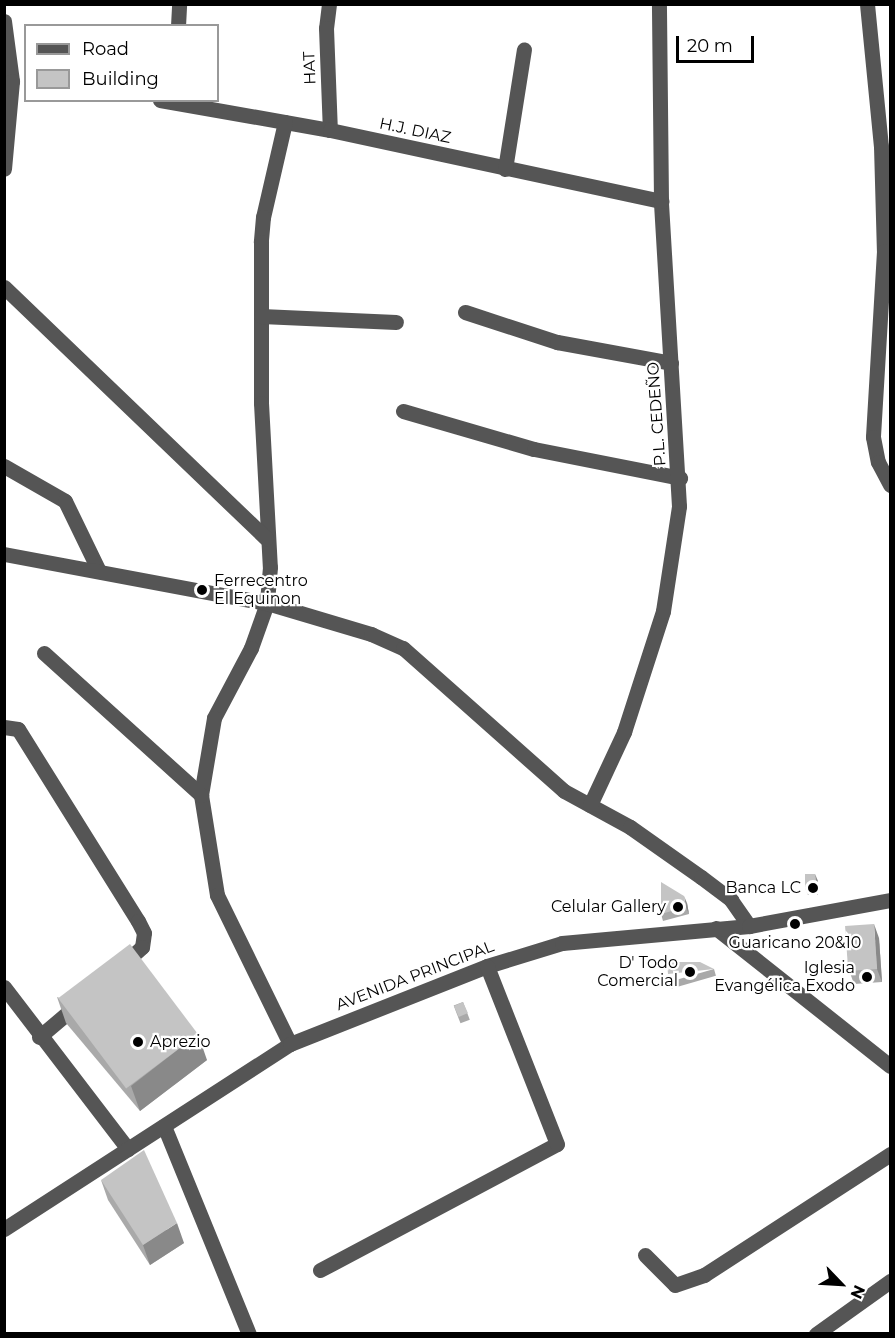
<!DOCTYPE html>
<meta charset="utf-8">
<style>
body{margin:0}
#map{position:relative;width:895px;height:1338px;overflow:hidden;background:#fff;font-family:Montserrat,sans-serif}
div>[style]{position:absolute}
.minor>*{height:15px;margin:-7.5px;padding:0 7.5px;transform-origin:7.5px;border-radius:7.5px;background:#555}
.wall>*{inset:0;background:#a9a9a9;transform-origin:0 0}
.shaded-wall>*{inset:0;background:#898989}
.building>*{inset:0;background:#c4c4c4;transform-origin:0 0}
.dots>*{width:16px;height:16px;translate:-50% -50%;box-sizing:border-box;border:3px solid #fff;border-radius:50%}
span{translate:-50% -50%;white-space:nowrap;text-align:center;line-height:1.15;-webkit-text-stroke:4.5px #fff;paint-order:stroke}
.street-label{font-size:16px;color:#000}
.poi-label{font-size:16px;color:#000}
.left{translate:0 -50%;text-align:left}
.right{translate:-100% -50%;text-align:right}
.frame{position:absolute;inset:0;border:6px solid #000;pointer-events:none}
.legend{position:absolute;left:24px;top:24px;width:195px;height:78px;box-sizing:border-box;background:#fff;border:2px solid #999;margin:0;padding:8px 10px;list-style:none;font-size:18px;color:#000}
.legend li{display:flex;align-items:center;gap:12px;height:30px}
.legend b{width:30px;border:2px solid #999}
.north{position:absolute;left:811px;top:1254px;width:60px;height:60px;-webkit-text-stroke:4px #fff;paint-order:stroke;rotate:115deg;font-size:16px;font-weight:700;line-height:24px;text-align:center;color:#000}
.north::after{content:'';display:block;margin:auto;width:21px;height:27px;background:#000;clip-path:polygon(50% 0,100% 100%,50% 72%,0 100%)}
.scale{position:absolute;left:676px;top:36px;width:78px;height:27px;box-sizing:border-box;border:3px solid #000;border-top:0;padding-left:8px;font-size:18px;line-height:21px;white-space:nowrap;color:#000;-webkit-text-stroke:4px #fff;paint-order:stroke}
</style>
<div id="map">
<div class="minor">
<i style="left:329px;top:4px;width:24px;rotate:97deg"></i>
<i style="left:326px;top:28px;width:102px;rotate:87.8deg"></i>
<i style="left:867px;top:4px;width:143px;rotate:84.4deg"></i>
<i style="left:881px;top:146px;width:105px;rotate:88.4deg"></i>
<i style="left:884px;top:251px;width:186px;rotate:93.4deg"></i>
<i style="left:873px;top:437px;width:25px;rotate:79deg"></i>
<i style="left:878px;top:462px;width:26px;rotate:62deg"></i>
<i style="left:4px;top:21px;width:61px;rotate:82.4deg"></i>
<i style="left:12px;top:81px;width:88px;rotate:95.2deg"></i>
<i style="left:178px;top:26px;width:22px;rotate:-87deg"></i>
<i style="left:160px;top:100px;width:173px;rotate:10deg"></i>
<i style="left:330px;top:130px;width:339px;rotate:12.1deg"></i>
<i style="left:285px;top:122px;width:98px;rotate:103deg"></i>
<i style="left:263px;top:217px;width:25px;rotate:95deg"></i>
<i style="left:261px;top:242px;width:161px;rotate:90deg"></i>
<i style="left:261px;top:403px;width:164px;rotate:86.9deg"></i>
<i style="left:270px;top:567px;width:36px;rotate:95deg"></i>
<i style="left:267px;top:603px;width:48px;rotate:109.6deg"></i>
<i style="left:251px;top:648px;width:79px;rotate:117.9deg"></i>
<i style="left:214px;top:718px;width:78px;rotate:99.6deg"></i>
<i style="left:201px;top:795px;width:101px;rotate:80.9deg"></i>
<i style="left:217px;top:895px;width:166px;rotate:63.9deg"></i>
<i style="left:505px;top:169px;width:121px;rotate:-81deg"></i>
<i style="left:4px;top:287px;width:363px;rotate:43.8deg"></i>
<i style="left:465px;top:312px;width:97px;rotate:18.1deg"></i>
<i style="left:557px;top:342px;width:116px;rotate:10.4deg"></i>
<i style="left:261px;top:316px;width:135px;rotate:2.5deg"></i>
<i style="left:403px;top:411px;width:136px;rotate:16.2deg"></i>
<i style="left:534px;top:449px;width:149px;rotate:11.2deg"></i>
<i style="left:4px;top:466px;width:70px;rotate:29.8deg"></i>
<i style="left:65px;top:501px;width:78px;rotate:64.1deg"></i>
<i style="left:4px;top:554px;width:268px;rotate:10.6deg"></i>
<i style="left:267px;top:603px;width:109px;rotate:16.6deg"></i>
<i style="left:371px;top:634px;width:35px;rotate:24deg"></i>
<i style="left:403px;top:648px;width:215px;rotate:41.6deg"></i>
<i style="left:564px;top:791px;width:75px;rotate:28.6deg"></i>
<i style="left:630px;top:827px;width:87px;rotate:35.2deg"></i>
<i style="left:701px;top:877px;width:38px;rotate:37deg"></i>
<i style="left:731px;top:900px;width:32px;rotate:55deg"></i>
<i style="left:44px;top:653px;width:212px;rotate:42.1deg"></i>
<i style="left:4px;top:727px;width:14px;rotate:8deg"></i>
<i style="left:18px;top:729px;width:226px;rotate:58deg"></i>
<i style="left:138px;top:921px;width:13px;rotate:63deg"></i>
<i style="left:144px;top:933px;width:14px;rotate:98deg"></i>
<i style="left:142px;top:947px;width:28px;rotate:138deg"></i>
<i style="left:590px;top:805px;width:81px;rotate:-65deg"></i>
<i style="left:624px;top:732px;width:127px;rotate:-72.1deg"></i>
<i style="left:663px;top:611px;width:106px;rotate:-81.3deg"></i>
<i style="left:679px;top:506px;width:306px;rotate:-93.4deg"></i>
<i style="left:661px;top:201px;width:197px;rotate:-90.6deg"></i>
<i style="left:716px;top:928px;width:222px;rotate:38.4deg"></i>
<i style="left:4px;top:987px;width:204px;rotate:52.6deg"></i>
<i style="left:39px;top:1037px;width:51px;rotate:-40.2deg"></i>
<i style="left:164px;top:1126px;width:225px;rotate:67.8deg"></i>
<i style="left:4px;top:1229px;width:341px;rotate:-32.9deg"></i>
<i style="left:290px;top:1044px;width:212px;rotate:-21.6deg"></i>
<i style="left:487px;top:966px;width:78px;rotate:-17deg"></i>
<i style="left:562px;top:943px;width:188px;rotate:-5.2deg"></i>
<i style="left:749px;top:926px;width:143px;rotate:-10.4deg"></i>
<i style="left:645px;top:1255px;width:42px;rotate:45deg"></i>
<i style="left:675px;top:1285px;width:31px;rotate:-19deg"></i>
<i style="left:704px;top:1275px;width:222px;rotate:-33deg"></i>
<i style="left:320px;top:1270px;width:268px;rotate:-28deg"></i>
<i style="left:557px;top:1144px;width:191px;rotate:-111.5deg"></i>
<i style="left:816px;top:1334px;width:91px;rotate:-35.6deg"></i>
</div>
<div class="wall">
<i style="clip-path:polygon(818px 881px,818px 895px,808px 895px,805px 888px)"></i>
<i style="clip-path:polygon(687px 903px,689px 914px,663px 921px,661px 914px)"></i>
<i style="clip-path:polygon(879px 938px,882px 982px,854px 984px,849px 970px)"></i>
<i style="left:714px;top:969px;width:7px;height:46px;rotate:74deg"></i>
<i style="clip-path:polygon(57px 997px,207px 1060px,140px 1111px,66px 1023px)"></i>
<i style="left:463px;top:1002px;width:19px;height:10px;rotate:69deg"></i>
<i style="clip-path:polygon(101px 1180px,184px 1243px,150px 1265px,108px 1200px)"></i>
</div>
<div class="shaded-wall">
<i style="clip-path:polygon(815px 874px,818px 881px,818px 895px,816px 887px)"></i>
<i style="clip-path:polygon(684px 896px,687px 903px,689px 914px,686px 907px)"></i>
<i style="clip-path:polygon(874px 924px,879px 938px,882px 982px,877px 969px)"></i>
<i style="clip-path:polygon(198px 1034px,207px 1060px,140px 1111px,131px 1086px)"></i>
<i style="clip-path:polygon(177px 1223px,184px 1243px,150px 1265px,143px 1245px)"></i>
</div>
<div class="building">
<i style="clip-path:polygon(805px 874px,815px 874px,816px 887px,805px 888px)"></i>
<i style="clip-path:polygon(661px 882px,684px 896px,686px 907px,661px 914px)"></i>
<i style="left:874px;top:924px;width:45px;height:29px;rotate:86deg"></i>
<i style="left:130px;top:944px;width:113px;height:90px;rotate:53deg"></i>
<i style="clip-path:polygon(667px 962px,700px 962px,714px 969px,668px 974px)"></i>
<i style="left:463px;top:1002px;width:12px;height:10px;rotate:66deg"></i>
<i style="clip-path:polygon(144px 1150px,177px 1223px,143px 1245px,101px 1180px)"></i>
</div>
<div class="dots">
<i style="left:202px;top:590px;background:#000"></i>
<i style="left:813px;top:888px;background:#000"></i>
<i style="left:678px;top:907px;background:#000"></i>
<i style="left:795px;top:924px;background:#000"></i>
<i style="left:690px;top:972px;background:#000"></i>
<i style="left:867px;top:977px;background:#000"></i>
<i style="left:138px;top:1042px;background:#000"></i>
</div>
<div class="street-label">
<span style="left:310px;top:68px;rotate:-92deg">HAT</span>
<span style="left:415px;top:131px;rotate:12deg">H.J. DIAZ</span>
<span style="left:657px;top:414px;rotate:-94deg">P.L. CEDEÑO</span>
<span style="left:415px;top:976px;rotate:-21deg">AVENIDA PRINCIPAL</span>
</div>
<div class="poi-label">
<span class="left" style="left:214px;top:590px">Ferrecentro<br>El Equinon</span>
<span class="right" style="left:801px;top:888px">Banca LC</span>
<span class="right" style="left:666px;top:907px">Celular Gallery</span>
<span style="left:795px;top:943px">Guaricano 20&amp;10</span>
<span class="right" style="left:678px;top:972px">D' Todo<br>Comercial</span>
<span class="right" style="left:855px;top:977px">Iglesia<br>Evangélica Exodo</span>
<span class="left" style="left:150px;top:1042px">Aprezio</span>
</div>
<div class="frame"></div>
<ul class="legend">
<li><b style="height:8px;background:#555"></b>Road</li>
<li><b style="height:16px;background:#c4c4c4"></b>Building</li>
</ul>
<div class="north">N</div>
<div class="scale">20 m</div>
</div>
